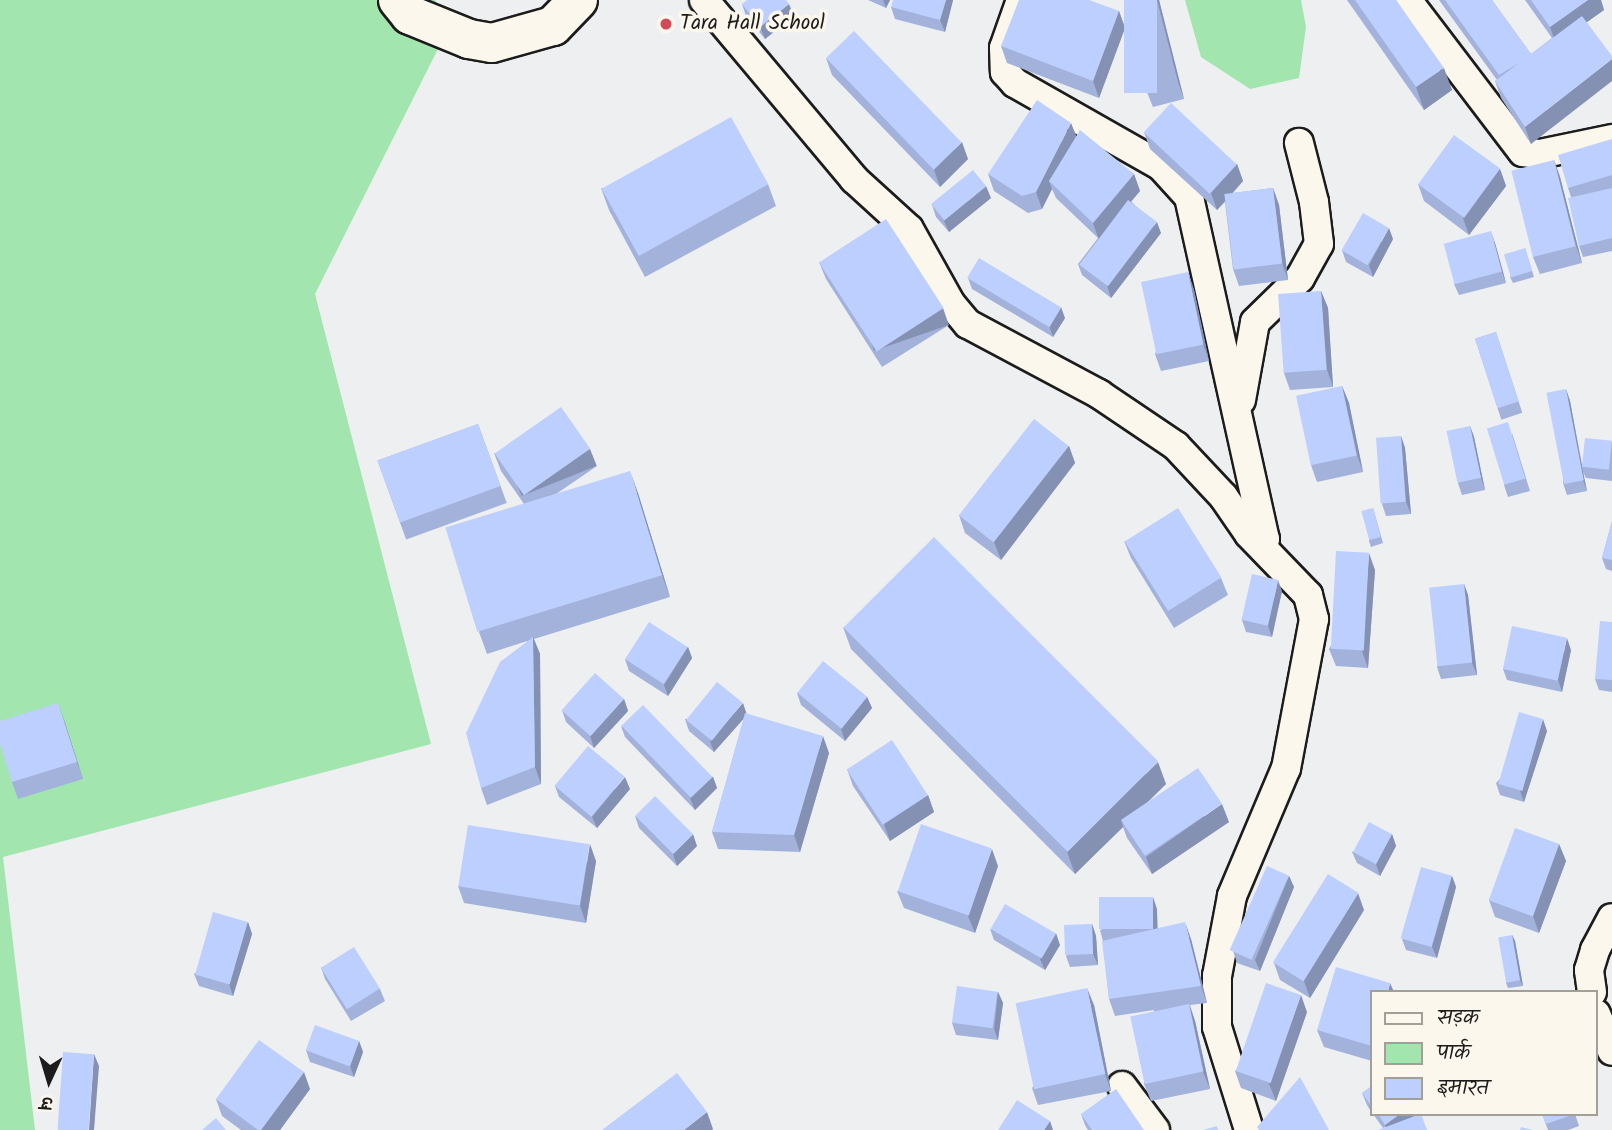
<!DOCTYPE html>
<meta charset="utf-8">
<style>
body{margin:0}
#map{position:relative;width:1612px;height:1130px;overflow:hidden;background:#eeeff0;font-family:Kalam,"Playpen Sans Deva",sans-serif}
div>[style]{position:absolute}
.green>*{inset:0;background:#a3e5ae}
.roads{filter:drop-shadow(2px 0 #1c1c1c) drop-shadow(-2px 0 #1c1c1c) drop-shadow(0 2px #1c1c1c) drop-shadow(0 -2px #1c1c1c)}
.minor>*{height:28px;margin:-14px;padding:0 14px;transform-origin:14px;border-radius:14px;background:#fbf7ec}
.primary>*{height:38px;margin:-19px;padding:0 19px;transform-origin:19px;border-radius:19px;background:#fbf7ec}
.wall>*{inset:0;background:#a2b2db;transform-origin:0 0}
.shaded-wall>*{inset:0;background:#8491b2;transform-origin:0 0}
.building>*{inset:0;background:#bccfff;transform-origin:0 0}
.dots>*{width:19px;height:19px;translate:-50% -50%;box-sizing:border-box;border:4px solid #fbf7ec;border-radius:50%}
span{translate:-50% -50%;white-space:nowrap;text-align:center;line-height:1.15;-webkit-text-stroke:7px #fbf7ec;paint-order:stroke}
.poi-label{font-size:21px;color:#1c1c1c}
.left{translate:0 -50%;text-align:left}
.legend{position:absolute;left:1370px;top:990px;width:228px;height:126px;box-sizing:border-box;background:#fbf7ec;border:2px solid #a29f99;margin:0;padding:9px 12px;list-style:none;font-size:21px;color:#1c1c1c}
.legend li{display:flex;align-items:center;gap:14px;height:35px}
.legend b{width:35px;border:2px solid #a29f99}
.north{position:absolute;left:14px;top:1046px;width:70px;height:70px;-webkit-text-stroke:5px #fbf7ec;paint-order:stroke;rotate:184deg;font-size:19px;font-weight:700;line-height:28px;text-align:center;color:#1c1c1c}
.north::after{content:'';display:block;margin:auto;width:24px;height:32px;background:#1c1c1c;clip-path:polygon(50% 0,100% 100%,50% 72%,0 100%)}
</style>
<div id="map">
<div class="green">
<i style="clip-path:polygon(0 0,435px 0,450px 25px,315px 294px,431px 744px,3px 857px,35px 1130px,0 1130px)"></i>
<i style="clip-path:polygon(1185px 0,1301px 0,1306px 27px,1299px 78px,1250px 89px,1201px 57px)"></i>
</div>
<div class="roads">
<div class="minor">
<i style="left:704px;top:0;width:234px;rotate:50deg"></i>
<i style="left:854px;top:179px;width:74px;rotate:42.3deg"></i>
<i style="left:909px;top:229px;width:86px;rotate:60.8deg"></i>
<i style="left:951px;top:304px;width:26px;rotate:50deg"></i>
<i style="left:968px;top:324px;width:149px;rotate:28.1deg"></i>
<i style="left:1099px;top:394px;width:93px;rotate:34deg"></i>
<i style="left:1176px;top:446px;width:69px;rotate:46.8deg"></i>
<i style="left:1223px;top:496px;width:46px;rotate:55.6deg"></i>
<i style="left:1249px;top:534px;width:85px;rotate:46deg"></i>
<i style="left:1308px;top:595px;width:25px;rotate:76deg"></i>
<i style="left:1314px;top:619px;width:152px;rotate:100.6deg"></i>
<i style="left:1286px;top:768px;width:139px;rotate:112.9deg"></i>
<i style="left:1232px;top:896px;width:81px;rotate:100.6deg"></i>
<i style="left:1217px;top:976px;width:51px;rotate:90deg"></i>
<i style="left:1217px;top:1027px;width:108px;rotate:72.7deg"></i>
<i style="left:1021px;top:0;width:51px;rotate:109.5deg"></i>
<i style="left:1004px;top:48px;width:24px;rotate:88deg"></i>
<i style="left:1005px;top:72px;width:15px;rotate:48deg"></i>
<i style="left:1015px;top:83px;width:168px;rotate:29.6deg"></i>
<i style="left:1161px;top:166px;width:42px;rotate:47.9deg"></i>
<i style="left:1189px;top:197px;width:350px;rotate:77.5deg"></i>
<i style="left:1265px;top:539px;width:8px;rotate:104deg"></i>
<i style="left:1407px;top:0;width:191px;rotate:52.7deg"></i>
<i style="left:1523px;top:152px;width:17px;rotate:7deg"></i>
<i style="left:1540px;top:154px;width:74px;rotate:-11.8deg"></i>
<i style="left:1241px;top:400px;width:79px;rotate:-79.8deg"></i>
<i style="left:1255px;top:322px;width:63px;rotate:-44.4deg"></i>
<i style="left:1300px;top:278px;width:39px;rotate:-61deg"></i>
<i style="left:1319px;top:244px;width:42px;rotate:-96.8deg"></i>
<i style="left:1314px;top:202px;width:61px;rotate:-104.3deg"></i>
<i style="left:1592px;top:992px;width:22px;rotate:-98deg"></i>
<i style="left:1589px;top:970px;width:21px;rotate:-73deg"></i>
<i style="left:1595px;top:950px;width:36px;rotate:-62deg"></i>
<i style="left:1596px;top:1014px;width:40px;rotate:66.6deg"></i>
<i style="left:1122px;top:1086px;width:55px;rotate:53.1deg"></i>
</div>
<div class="primary">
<i style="left:398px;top:0;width:19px;rotate:51deg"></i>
<i style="left:410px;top:15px;width:64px;rotate:22.1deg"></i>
<i style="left:469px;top:39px;width:23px;rotate:10deg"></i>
<i style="left:492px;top:43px;width:63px;rotate:-15.6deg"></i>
<i style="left:553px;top:26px;width:36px;rotate:-46deg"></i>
</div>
</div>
<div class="wall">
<i style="clip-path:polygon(868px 0,890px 0,886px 8px)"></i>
<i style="clip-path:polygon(953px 0,945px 32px,895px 19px,891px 7px)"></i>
<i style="clip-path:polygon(1124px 0,1159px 0,1184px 99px,1153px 107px,1146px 90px)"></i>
<i style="clip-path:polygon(1347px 0,1396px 0,1452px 90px,1424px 110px)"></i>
<i style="clip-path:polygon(1439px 0,1492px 0,1531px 54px,1552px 38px,1525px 0,1601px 0,1604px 10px,1587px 22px,1531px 144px,1501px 98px,1495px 81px,1497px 80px)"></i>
<i style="clip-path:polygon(742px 4px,794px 16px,765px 39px,746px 16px)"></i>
<i style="clip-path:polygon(1119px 11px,1125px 28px,1099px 98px,1007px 63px,1001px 46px)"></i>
<i style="clip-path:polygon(826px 58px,968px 159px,940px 187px,832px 75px)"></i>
<i style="clip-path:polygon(1144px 132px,1237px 164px,1243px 181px,1233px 193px,1273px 188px,1279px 205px,1288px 280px,1239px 286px,1233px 269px,1225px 202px,1217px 210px,1150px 149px)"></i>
<i style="clip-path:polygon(1076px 136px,1134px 174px,1140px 191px,1131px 201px,1161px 233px,1111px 298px,1082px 275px,1078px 264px,1098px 238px,1056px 198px,1052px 189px,1042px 209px,1028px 213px,994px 191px,988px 174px)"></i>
<i style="clip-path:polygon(1612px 139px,1612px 251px,1583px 257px,1579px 246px,1571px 197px,1568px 188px)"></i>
<i style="clip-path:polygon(1554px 160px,1560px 177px,1582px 263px,1540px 274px,1533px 257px)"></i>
<i style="clip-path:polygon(1500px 169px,1506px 186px,1469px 235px,1424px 201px,1418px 184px)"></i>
<i style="clip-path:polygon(768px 184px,776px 206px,645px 277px,609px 210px,601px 188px)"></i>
<i style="clip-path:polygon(991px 198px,949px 232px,936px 217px,932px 205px)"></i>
<i style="clip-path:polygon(1393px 239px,1373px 277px,1346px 262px,1342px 250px)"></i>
<i style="clip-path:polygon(1495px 243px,1506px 283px,1459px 295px,1454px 284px)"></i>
<i style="clip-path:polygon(1525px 248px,1534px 277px,1513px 283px,1510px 277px)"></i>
<i style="clip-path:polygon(819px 262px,949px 325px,882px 367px,826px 279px)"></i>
<i style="clip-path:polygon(1188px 272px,1194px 290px,1209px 361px,1161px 371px,1155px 354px)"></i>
<i style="clip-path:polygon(968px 278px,1065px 318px,1053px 337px,972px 289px)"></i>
<i style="clip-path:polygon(1321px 291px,1328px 308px,1333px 387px,1290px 390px,1284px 373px)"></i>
<i style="left:1496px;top:332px;width:85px;height:22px;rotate:72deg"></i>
<i style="clip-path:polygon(1342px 386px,1349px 403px,1363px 472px,1317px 482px,1311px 465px)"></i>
<i style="clip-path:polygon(1566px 389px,1570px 401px,1582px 464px,1612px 441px,1612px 481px,1586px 478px,1583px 472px,1587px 491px,1567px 495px,1563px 483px)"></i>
<i style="left:478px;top:424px;width:84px;height:107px;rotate:70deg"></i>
<i style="clip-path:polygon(1470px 426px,1474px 437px,1485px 490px,1462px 495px,1458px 483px)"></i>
<i style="clip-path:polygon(1512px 433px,1530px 491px,1508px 497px,1504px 485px)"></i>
<i style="clip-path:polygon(1401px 436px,1405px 448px,1411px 514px,1386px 516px,1382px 504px)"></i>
<i style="clip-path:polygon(1069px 446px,1075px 463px,1001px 560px,965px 533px,959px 515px)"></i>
<i style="clip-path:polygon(494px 453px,597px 466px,556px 494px,638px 493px,670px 597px,534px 639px,540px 654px,541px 784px,487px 805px,481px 788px,527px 641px,487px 654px,479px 632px,524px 504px,501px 471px)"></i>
<i style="clip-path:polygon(1373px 508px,1383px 543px,1371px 547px,1369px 541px)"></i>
<i style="clip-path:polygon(1612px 521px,1612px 571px,1606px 569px,1602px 558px)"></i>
<i style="clip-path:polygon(1124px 541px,1221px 578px,1228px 595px,1174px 628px,1131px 558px)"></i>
<i style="clip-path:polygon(1375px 570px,1368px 668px,1336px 666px,1329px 649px)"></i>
<i style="clip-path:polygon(1464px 584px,1468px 595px,1477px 675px,1441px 679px,1437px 667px)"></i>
<i style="clip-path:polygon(1282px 591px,1272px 637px,1246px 632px,1242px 620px)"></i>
<i style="clip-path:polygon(1612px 622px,1612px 692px,1599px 690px,1595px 679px)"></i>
<i style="clip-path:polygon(843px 627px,1166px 784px,1147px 803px,1229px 822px,1152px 874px,1127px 838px,1123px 827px,1075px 874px,851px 649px)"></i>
<i style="clip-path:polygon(688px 647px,692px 658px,668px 696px,629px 671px,625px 659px)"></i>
<i style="clip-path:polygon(1571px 650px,1562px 692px,1507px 680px,1503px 669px)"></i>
<i style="clip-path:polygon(797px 693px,867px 697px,872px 708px,845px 741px,801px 705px)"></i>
<i style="clip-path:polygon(624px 699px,628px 711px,594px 748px,566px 722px,562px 710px)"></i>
<i style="clip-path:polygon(747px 714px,829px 753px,800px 852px,718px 849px,712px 832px,744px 718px,714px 752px,689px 731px,685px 719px)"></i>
<i style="clip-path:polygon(64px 720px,83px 779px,18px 799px,12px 782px)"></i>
<i style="clip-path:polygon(621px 726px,713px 777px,717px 788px,695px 810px,625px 737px)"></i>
<i style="clip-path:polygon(1547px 731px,1524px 802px,1500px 795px,1496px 783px)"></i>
<i style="clip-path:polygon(847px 769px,928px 795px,934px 812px,890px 841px,853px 786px)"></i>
<i style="clip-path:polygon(555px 786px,630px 789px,597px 828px,559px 797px)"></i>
<i style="clip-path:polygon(635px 816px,697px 846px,677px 866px,639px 828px)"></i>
<i style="clip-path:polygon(1392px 834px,1396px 846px,1380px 876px,1357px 863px,1352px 852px)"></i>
<i style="clip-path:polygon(1559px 844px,1566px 861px,1539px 933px,1495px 917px,1489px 900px)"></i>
<i style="clip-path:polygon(596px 861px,586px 923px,464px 903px,458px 886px)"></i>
<i style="clip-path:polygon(998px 866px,975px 933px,904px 908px,897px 891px)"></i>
<i style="clip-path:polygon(1289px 876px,1294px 887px,1260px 971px,1237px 963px,1233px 951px)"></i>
<i style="clip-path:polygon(1452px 876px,1456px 887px,1437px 958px,1406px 950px,1402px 939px)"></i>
<i style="clip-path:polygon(1157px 909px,1157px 928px,1191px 939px,1207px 1003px,1190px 1005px,1195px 1021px,1210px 1089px,1151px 1101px,1144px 1084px,1154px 1010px,1115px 1016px,1109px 999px,1103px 941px,1100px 930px)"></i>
<i style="clip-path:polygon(1364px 910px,1310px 998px,1280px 980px,1274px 963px)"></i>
<i style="clip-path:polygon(248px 922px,252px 934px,233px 996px,199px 986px,194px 974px)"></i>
<i style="clip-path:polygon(1092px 924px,1096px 936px,1098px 965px,1070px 967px,1066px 956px)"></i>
<i style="clip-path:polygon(990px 929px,1060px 945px,1045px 970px,994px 940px)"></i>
<i style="clip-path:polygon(1512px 935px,1515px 941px,1523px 986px,1508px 988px,1506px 983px)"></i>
<i style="clip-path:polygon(321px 967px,380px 989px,385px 1001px,351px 1021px,325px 979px)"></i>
<i style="clip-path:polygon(998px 992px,1003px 1003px,998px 1040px,956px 1035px,952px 1023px)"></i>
<i style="clip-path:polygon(1372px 992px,1372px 1061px,1324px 1047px,1317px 1030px)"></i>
<i style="clip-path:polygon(1094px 1005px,1111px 1091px,1038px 1105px,1032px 1088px)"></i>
<i style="clip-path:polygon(1307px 1012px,1276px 1101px,1241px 1088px,1235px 1071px)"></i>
<i style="clip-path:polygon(359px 1041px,363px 1052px,354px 1077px,310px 1062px,306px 1050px)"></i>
<i style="clip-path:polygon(1372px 1086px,1372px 1113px,1367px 1105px,1362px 1093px)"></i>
<i style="clip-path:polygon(310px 1089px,280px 1130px,241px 1130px,222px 1116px,216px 1099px)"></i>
<i style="clip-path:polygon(1081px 1114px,1144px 1130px,1088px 1130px,1085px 1125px)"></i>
<i style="clip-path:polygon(1373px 1114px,1416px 1114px,1416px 1116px,1383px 1128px)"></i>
<i style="clip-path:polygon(1542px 1114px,1575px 1114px,1579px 1126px,1568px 1130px,1548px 1130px)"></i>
</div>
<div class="shaded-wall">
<i style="clip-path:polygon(883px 0,890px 0,886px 8px)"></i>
<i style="clip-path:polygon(946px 0,953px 0,945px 32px,940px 20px)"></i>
<i style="clip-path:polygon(1157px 0,1159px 0,1184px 99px,1178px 82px)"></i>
<i style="clip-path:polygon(1588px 0,1601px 0,1604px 10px,1556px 44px,1550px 27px)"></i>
<i style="clip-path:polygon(789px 4px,794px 16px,765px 39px,760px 27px)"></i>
<i style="clip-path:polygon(1119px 11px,1125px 28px,1099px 98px,1093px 81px)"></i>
<i style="clip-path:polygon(1612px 59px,1612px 81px,1531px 144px,1525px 127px)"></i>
<i style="clip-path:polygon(1444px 68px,1452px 90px,1424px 110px,1416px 87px)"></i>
<i style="clip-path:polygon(1071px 123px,1078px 140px,1049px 181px,1052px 189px,1042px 209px,1036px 192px)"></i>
<i style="clip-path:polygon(962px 142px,968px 159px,940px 187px,934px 170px)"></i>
<i style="clip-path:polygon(1554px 160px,1560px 177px,1582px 263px,1576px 246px)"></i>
<i style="clip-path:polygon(1237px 164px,1243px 181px,1217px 210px,1211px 193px)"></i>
<i style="clip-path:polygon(1500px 169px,1506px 186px,1469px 235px,1463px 218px)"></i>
<i style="clip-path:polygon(1134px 174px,1140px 191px,1099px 240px,1093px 223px)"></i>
<i style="clip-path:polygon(986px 186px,991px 198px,949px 232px,944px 221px)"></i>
<i style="clip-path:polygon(1273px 188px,1279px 205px,1288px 280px,1282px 263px)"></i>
<i style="clip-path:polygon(1157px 222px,1161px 233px,1111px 298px,1107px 286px)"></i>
<i style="clip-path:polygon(1389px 228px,1393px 239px,1373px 277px,1369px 265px)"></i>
<i style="clip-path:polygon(1491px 231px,1495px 243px,1506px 283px,1502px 272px)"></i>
<i style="clip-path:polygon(1188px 272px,1194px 290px,1209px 361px,1203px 344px)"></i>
<i style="clip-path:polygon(1321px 291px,1328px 308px,1333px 387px,1327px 370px)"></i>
<i style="clip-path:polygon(1061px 307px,1065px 318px,1053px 337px,1049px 326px)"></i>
<i style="left:943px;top:308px;width:18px;height:79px;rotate:71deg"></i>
<i style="clip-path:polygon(1342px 386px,1349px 403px,1363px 472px,1357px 455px)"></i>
<i style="clip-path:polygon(1566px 389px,1570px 401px,1582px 467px,1587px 491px,1583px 480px)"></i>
<i style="clip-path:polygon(1470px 426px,1474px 437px,1485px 490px,1481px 478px)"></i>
<i style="clip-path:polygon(1401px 436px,1405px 448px,1411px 514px,1406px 502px)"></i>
<i style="clip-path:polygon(1069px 446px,1075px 463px,1001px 560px,994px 542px)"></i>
<i style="left:590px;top:449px;width:18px;height:81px;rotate:68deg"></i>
<i style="clip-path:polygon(630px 471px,638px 493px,670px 597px,662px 575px)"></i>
<i style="clip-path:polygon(1369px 553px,1375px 570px,1368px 668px,1362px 651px)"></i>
<i style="clip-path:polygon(1278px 580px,1282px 591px,1272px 637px,1268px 626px)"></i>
<i style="clip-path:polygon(1464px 584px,1468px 595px,1477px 675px,1472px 663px)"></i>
<i style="clip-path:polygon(533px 637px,540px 654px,541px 784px,535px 767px)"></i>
<i style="clip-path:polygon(1567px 638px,1571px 650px,1562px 692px,1558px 680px)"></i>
<i style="clip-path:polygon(688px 647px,692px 658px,668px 696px,664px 685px)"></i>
<i style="clip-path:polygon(867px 697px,872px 708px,845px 741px,841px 729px)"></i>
<i style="clip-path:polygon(624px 699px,628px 711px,594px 748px,590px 736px)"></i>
<i style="clip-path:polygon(58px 703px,64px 720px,83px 779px,77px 762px)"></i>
<i style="clip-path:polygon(743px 703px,747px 715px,714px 752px,710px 741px)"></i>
<i style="clip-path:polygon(1543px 719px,1547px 731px,1524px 802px,1520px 791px)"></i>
<i style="clip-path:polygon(823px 736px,829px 753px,800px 852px,794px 835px)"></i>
<i style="clip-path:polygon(1158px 762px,1166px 784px,1124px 825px,1121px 821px,1123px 827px,1075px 874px,1067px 852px)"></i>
<i style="clip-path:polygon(625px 777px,630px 789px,597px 828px,592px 817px)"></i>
<i style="clip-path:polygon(713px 777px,717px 788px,695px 810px,690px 798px)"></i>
<i style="clip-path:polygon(928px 795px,934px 812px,890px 841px,884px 824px)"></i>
<i style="clip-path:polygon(1222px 804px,1229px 822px,1152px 874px,1146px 857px)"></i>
<i style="clip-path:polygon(693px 834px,697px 846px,677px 866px,673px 854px)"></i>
<i style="clip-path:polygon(1392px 834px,1396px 846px,1380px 876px,1376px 864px)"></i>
<i style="clip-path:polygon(590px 844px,596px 861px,586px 923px,580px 906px)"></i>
<i style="clip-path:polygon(1559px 844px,1566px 861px,1539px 933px,1533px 916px)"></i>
<i style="clip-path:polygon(992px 849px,998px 866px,975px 933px,968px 916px)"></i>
<i style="clip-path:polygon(1289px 876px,1294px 887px,1260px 971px,1255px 960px)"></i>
<i style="clip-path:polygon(1452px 876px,1456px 887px,1437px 958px,1432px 947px)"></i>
<i style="clip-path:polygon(1358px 893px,1364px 910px,1310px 998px,1304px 981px)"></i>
<i style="clip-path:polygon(1153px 897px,1157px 909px,1158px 940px,1153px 929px)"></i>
<i style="clip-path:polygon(248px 922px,252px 934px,233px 996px,229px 984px)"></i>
<i style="clip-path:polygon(1185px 922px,1191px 939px,1207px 1003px,1201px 986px)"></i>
<i style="clip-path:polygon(1092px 924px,1096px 936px,1098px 965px,1093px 954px)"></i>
<i style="clip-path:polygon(1056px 933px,1060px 945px,1045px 970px,1040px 959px)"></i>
<i style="clip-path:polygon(1512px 935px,1515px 941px,1523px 986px,1520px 980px)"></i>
<i style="clip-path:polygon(1390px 983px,1394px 992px,1388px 992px)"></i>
<i style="clip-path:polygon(1087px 988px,1094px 1005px,1111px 1091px,1105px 1074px)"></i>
<i style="clip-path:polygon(998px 992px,1003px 1003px,998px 1040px,994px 1029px)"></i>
<i style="clip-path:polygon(1301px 995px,1307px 1012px,1276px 1101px,1269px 1084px)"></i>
<i style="clip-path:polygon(1189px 1004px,1195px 1021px,1210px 1089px,1203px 1072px)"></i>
<i style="clip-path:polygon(359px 1041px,363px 1052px,354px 1077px,350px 1066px)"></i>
<i style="clip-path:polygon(94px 1054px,99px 1066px,94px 1130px,89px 1130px)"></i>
<i style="clip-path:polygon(304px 1072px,310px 1089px,280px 1130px,261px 1130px)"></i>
<i style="clip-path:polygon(707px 1112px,713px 1129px,712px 1130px,684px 1130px)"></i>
<i style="clip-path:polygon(1400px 1114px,1416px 1114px,1417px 1117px,1387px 1130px,1385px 1125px)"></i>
<i style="clip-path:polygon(1050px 1121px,1053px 1130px,1044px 1130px)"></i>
</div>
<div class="building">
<i style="clip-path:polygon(747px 0,786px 0,789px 4px,760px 27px,742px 4px)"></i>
<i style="clip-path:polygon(893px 0,946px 0,940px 20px,891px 7px)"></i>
<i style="clip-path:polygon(1019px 0,1089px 0,1119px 11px,1093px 81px,1001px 46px)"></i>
<i style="left:1124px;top:0;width:33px;height:93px"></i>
<i style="clip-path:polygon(1355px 0,1396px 0,1444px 68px,1416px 87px)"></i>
<i style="clip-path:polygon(1445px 0,1492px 0,1531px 54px,1582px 16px,1612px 56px,1612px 59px,1525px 127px,1495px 81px,1519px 63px,1499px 75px)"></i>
<i style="clip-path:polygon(1531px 0,1588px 0,1550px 27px)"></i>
<i style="left:854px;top:31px;width:155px;height:39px;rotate:46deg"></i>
<i style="clip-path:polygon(1037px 100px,1071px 123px,1036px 192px,1022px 196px,988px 174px)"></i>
<i style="left:1171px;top:103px;width:90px;height:40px;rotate:43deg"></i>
<i style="left:731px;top:117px;width:77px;height:148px;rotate:61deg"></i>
<i style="clip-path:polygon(1080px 130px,1134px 174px,1093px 223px,1049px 181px)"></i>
<i style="left:1454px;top:135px;width:57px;height:61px;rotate:36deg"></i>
<i style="clip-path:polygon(1612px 139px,1612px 175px,1568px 188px,1558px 155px)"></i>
<i style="left:1554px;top:160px;width:89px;height:44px;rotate:76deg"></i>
<i style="left:973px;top:170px;width:21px;height:54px;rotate:51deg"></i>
<i style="left:1273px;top:188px;width:76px;height:49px;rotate:83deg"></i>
<i style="clip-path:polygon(1612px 188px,1612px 238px,1579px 246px,1568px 198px)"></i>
<i style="left:1128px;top:200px;width:36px;height:81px;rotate:37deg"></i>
<i style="left:1363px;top:213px;width:30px;height:43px;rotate:30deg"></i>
<i style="left:886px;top:219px;width:106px;height:80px;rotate:57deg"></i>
<i style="left:1491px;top:231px;width:42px;height:49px;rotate:75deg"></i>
<i style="left:1525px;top:248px;width:24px;height:22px;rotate:73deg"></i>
<i style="left:979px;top:258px;width:96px;height:23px;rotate:31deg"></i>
<i style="left:1188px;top:272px;width:74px;height:48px;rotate:78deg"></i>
<i style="left:1321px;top:291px;width:79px;height:43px;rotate:86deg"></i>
<i style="left:1496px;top:332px;width:73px;height:22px;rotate:72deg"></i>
<i style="left:1342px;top:386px;width:71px;height:47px;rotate:78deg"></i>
<i style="left:1566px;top:389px;width:93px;height:20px;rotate:79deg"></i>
<i style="left:561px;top:407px;width:51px;height:81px;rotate:55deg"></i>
<i style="left:1034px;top:419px;width:44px;height:122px;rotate:38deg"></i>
<i style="left:1508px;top:422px;width:59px;height:22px;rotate:73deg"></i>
<i style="left:478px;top:424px;width:66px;height:107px;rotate:70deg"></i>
<i style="left:1470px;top:426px;width:53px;height:24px;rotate:78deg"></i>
<i style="left:1401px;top:436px;width:66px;height:25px;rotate:86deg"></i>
<i style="left:1585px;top:438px;width:27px;height:29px;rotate:6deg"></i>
<i style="left:630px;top:471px;width:109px;height:193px;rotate:73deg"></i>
<i style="left:1178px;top:508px;width:82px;height:63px;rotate:58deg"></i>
<i style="left:1373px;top:508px;width:30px;height:12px;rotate:75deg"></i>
<i style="clip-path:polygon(1612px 521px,1612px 560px,1602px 558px)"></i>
<i style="left:934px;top:537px;width:317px;height:128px;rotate:45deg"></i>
<i style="left:1336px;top:551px;width:33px;height:98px;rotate:3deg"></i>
<i style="left:1252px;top:574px;width:27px;height:47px;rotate:13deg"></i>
<i style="left:1464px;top:584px;width:79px;height:35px;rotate:84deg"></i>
<i style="clip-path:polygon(1600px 621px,1612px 622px,1612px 680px,1595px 679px)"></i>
<i style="left:649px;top:622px;width:46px;height:44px;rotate:33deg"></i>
<i style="left:1512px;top:626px;width:56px;height:44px;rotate:12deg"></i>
<i style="clip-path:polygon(533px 637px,535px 767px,481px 788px,466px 733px,500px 662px)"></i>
<i style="left:823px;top:661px;width:57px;height:41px;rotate:39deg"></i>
<i style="left:595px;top:673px;width:39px;height:50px;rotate:42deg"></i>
<i style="left:717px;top:682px;width:33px;height:49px;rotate:39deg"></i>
<i style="clip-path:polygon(58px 703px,77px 762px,12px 782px,0 743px,0 721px)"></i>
<i style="left:643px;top:705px;width:100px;height:30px;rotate:46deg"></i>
<i style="left:1519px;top:712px;width:25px;height:75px;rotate:16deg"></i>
<i style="clip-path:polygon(745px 713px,823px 736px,794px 835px,712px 832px)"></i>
<i style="left:892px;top:740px;width:66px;height:54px;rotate:57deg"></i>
<i style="left:588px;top:746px;width:48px;height:52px;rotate:40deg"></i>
<i style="left:1198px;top:768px;width:43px;height:93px;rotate:56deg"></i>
<i style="left:655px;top:796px;width:54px;height:28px;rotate:45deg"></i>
<i style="left:1369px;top:822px;width:26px;height:34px;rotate:28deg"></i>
<i style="left:921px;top:824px;width:75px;height:71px;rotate:19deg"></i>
<i style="left:468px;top:825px;width:123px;height:62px;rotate:9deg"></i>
<i style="left:1515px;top:828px;width:47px;height:77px;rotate:20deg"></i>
<i style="left:1267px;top:866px;width:24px;height:92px;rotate:24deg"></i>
<i style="left:1421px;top:867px;width:32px;height:74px;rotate:16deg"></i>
<i style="left:1328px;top:874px;width:36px;height:104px;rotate:32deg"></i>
<i style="left:1153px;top:897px;width:32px;height:54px;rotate:90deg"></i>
<i style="left:1005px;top:904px;width:59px;height:29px;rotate:30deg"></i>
<i style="left:213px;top:912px;width:36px;height:65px;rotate:16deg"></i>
<i style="clip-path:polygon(1185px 922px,1201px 986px,1109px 999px,1102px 941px)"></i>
<i style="left:1092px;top:924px;width:30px;height:28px;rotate:88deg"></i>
<i style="left:1512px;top:935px;width:46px;height:14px;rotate:80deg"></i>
<i style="left:354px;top:947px;width:49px;height:39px;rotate:58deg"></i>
<i style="clip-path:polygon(1336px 967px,1390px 983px,1388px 992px,1372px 992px,1372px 1046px,1317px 1030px)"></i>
<i style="left:1266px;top:983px;width:37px;height:93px;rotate:19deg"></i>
<i style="left:957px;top:986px;width:41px;height:37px;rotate:8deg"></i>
<i style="left:1087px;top:988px;width:88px;height:73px;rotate:78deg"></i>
<i style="left:1189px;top:1004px;width:69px;height:60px;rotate:78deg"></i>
<i style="left:315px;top:1025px;width:47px;height:27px;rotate:20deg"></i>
<i style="clip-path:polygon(259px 1040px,304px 1072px,261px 1130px,258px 1130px,216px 1099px)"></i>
<i style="left:63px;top:1052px;width:31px;height:78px;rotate:4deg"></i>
<i style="clip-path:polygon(677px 1073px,707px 1112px,684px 1130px,602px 1130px)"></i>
<i style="clip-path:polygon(1300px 1077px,1329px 1130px,1259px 1130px,1257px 1127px)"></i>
<i style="clip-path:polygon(1372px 1086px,1372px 1107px,1362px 1093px)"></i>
<i style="clip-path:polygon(1116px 1089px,1144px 1130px,1092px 1130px,1081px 1114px)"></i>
<i style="clip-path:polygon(1017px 1100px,1050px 1121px,1044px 1130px,998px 1130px)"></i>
<i style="clip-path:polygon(1378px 1114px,1400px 1114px,1385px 1125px)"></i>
<i style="clip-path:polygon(1420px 1114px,1421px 1114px,1427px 1130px,1378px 1130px)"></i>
<i style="clip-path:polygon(1542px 1114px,1575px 1114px,1546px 1124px)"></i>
<i style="clip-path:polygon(216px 1118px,226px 1130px,202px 1130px)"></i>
<i style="clip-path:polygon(1217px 1126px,1218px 1130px,1203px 1130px)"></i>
<i style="clip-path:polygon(1521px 1127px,1533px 1130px,1520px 1130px)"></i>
</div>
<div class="dots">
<i style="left:666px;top:24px;background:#d1495b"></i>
</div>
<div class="poi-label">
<span class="left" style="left:680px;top:24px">Tara Hall School</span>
</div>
<ul class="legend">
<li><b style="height:9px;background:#fbf7ec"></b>सड़क</li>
<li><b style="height:19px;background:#a3e5ae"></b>पार्क</li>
<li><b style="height:19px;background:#bccfff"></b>इमारत</li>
</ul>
<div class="north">उ</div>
</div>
